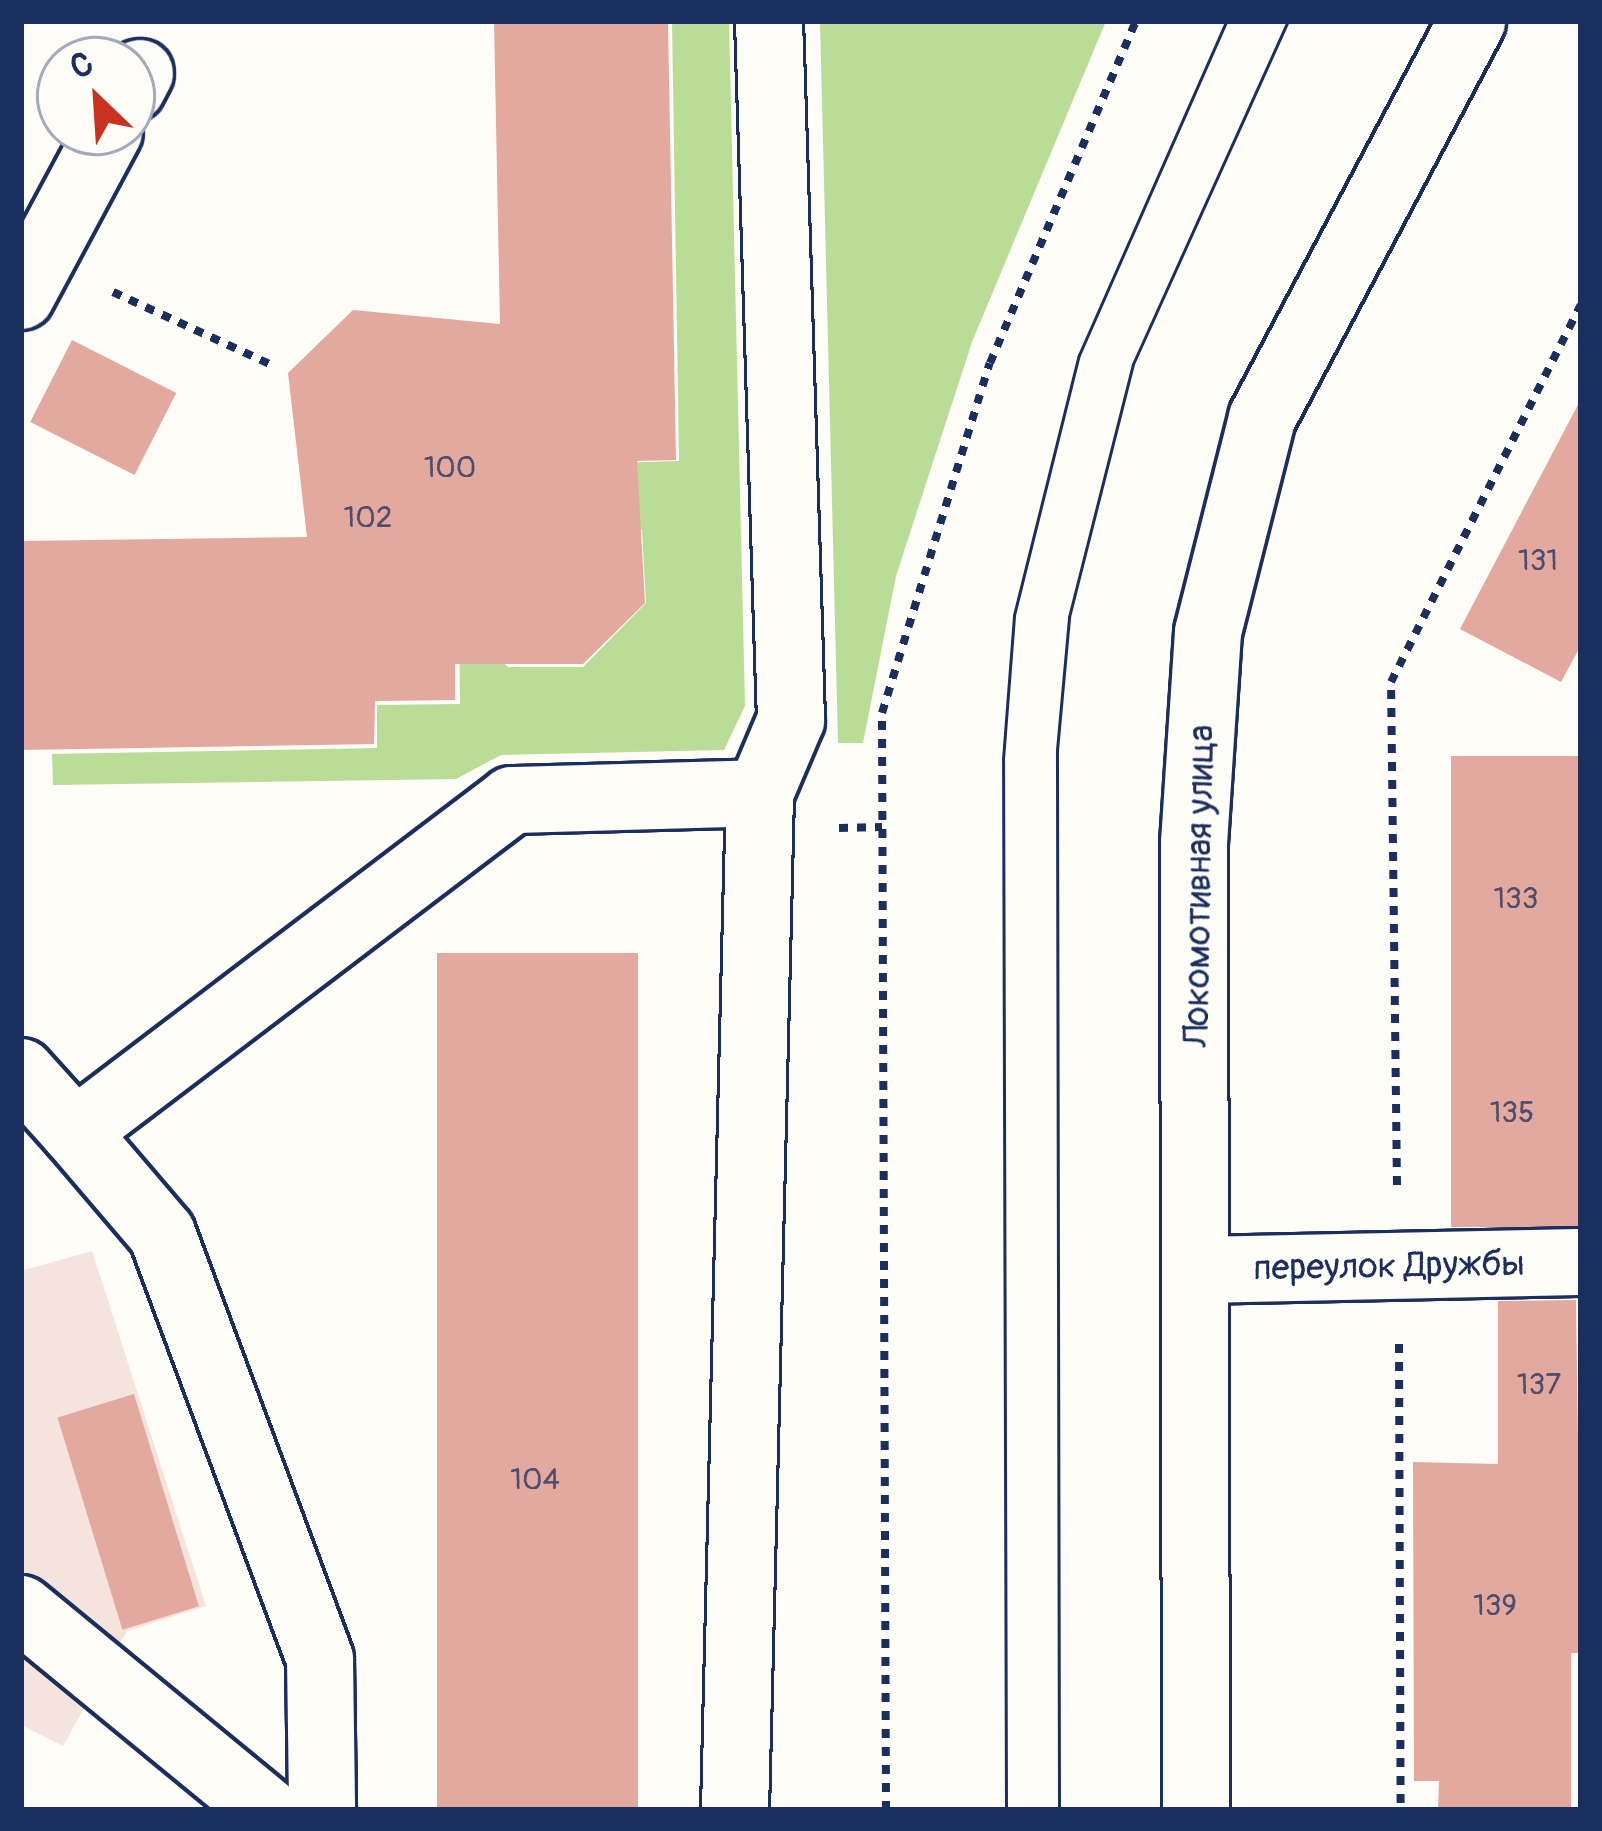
<!DOCTYPE html>
<meta charset="utf-8">
<style>
body{margin:0}
#map{position:relative;width:1602px;height:1831px;overflow:hidden;background:#fdfcf7;font-family:Pangolin,sans-serif}
div>[style]{position:absolute}
.built>*{inset:0;background:#f5e3dd}
.green>*{inset:0;background:#b9dc96}
.building>*{inset:0;background:#e3a99f;transform-origin:0 0}
.path>*{height:8px;margin-top:-4px;transform-origin:0;background:repeating-linear-gradient(90deg,#1b2f5e 0 9px,transparent 0 18px)}
.roads{filter:drop-shadow(3px 0 #1b2f5e) drop-shadow(-3px 0 #1b2f5e) drop-shadow(0 3px #1b2f5e) drop-shadow(0 -3px #1b2f5e)}
.minor>*{height:66px;margin:-33px;padding:0 33px;transform-origin:33px;border-radius:33px;background:#fdfcf7}
.major>*{height:66px;margin:-33px;padding:0 33px;transform-origin:33px;border-radius:33px;background:#fdfcf7}
.tram>*{height:3px;margin:-1.5px;padding:0 1.5px;transform-origin:1.5px;border-radius:1.5px;background:#1b2f5e}
span{translate:-50% -50%;white-space:nowrap;text-align:center;line-height:1.15;-webkit-text-stroke:9px #fdfcf7;paint-order:stroke}
.number-label{font-size:30px;color:#4d4e6e}
.number-label span{-webkit-text-stroke-width:0}
.street-label{font-size:36px;color:#1b2f5e}
.frame{position:absolute;inset:0;border:24px solid #1b2f5e;pointer-events:none}
.north{position:absolute;left:36px;top:36px;width:120px;height:120px;box-sizing:border-box;background:#fdfcf7;border:3px solid #a3aaba;border-radius:50%;rotate:335deg;font-size:33px;font-weight:700;line-height:48px;text-align:center;color:#1b2f5e}
.north::after{content:'';display:block;margin:auto;width:42px;height:54px;background:#c8321e;clip-path:polygon(50% 0,100% 100%,50% 72%,0 100%)}
</style>
<div id="map">
<div class="built">
<i style="clip-path:polygon(92px 1251px,206px 1606px,127px 1631px,63px 1746px,21px 1725px,21px 1271px)"></i>
</div>
<div class="green">
<i style="clip-path:polygon(672px 21px,729px 21px,745px 706px,724px 750px,501px 755px,456px 779px,53px 785px,52px 754px,377px 748px,377px 705px,460px 704px,459px 625px,508px 667px,583px 667px,646px 603px,642px 530px,585px 472px,586px 464px,679px 461px)"></i>
<i style="clip-path:polygon(820px 21px,1106px 21px,972px 342px,896px 576px,863px 743px,838px 743px)"></i>
</div>
<div class="building">
<i style="clip-path:polygon(494px 21px,668px 21px,676px 460px,637px 461px,645px 603px,583px 664px,455px 664px,455px 700px,375px 701px,374px 744px,21px 750px,21px 541px,307px 537px,288px 373px,353px 310px,500px 324px)"></i>
<i style="left:72px;top:340px;width:117px;height:92px;rotate:27deg"></i>
<i style="clip-path:polygon(1581px 399px,1581px 645px,1561px 682px,1460px 629px)"></i>
<i style="left:1451px;top:756px;width:128px;height:471px"></i>
<i style="left:437px;top:953px;width:201px;height:857px"></i>
<i style="clip-path:polygon(1576px 1300px,1581px 1653px,1571px 1653px,1571px 1810px,1438px 1810px,1439px 1781px,1414px 1781px,1413px 1462px,1498px 1464px,1498px 1301px)"></i>
<i style="left:134px;top:1394px;width:222px;height:80px;rotate:73deg"></i>
</div>
<div class="path">
<i style="left:113px;top:292px;width:175px;rotate:24.7deg"></i>
<i style="left:839px;top:828px;width:43px;rotate:-1.3deg"></i>
<i style="left:1397px;top:1185px;width:503px;rotate:-90.68deg"></i>
<i style="left:1391px;top:682px;width:422px;rotate:-63.3deg"></i>
<i style="left:1399px;top:1344px;width:466px;rotate:89.8deg"></i>
<i style="left:886px;top:1810px;width:1097px;rotate:-90.21deg"></i>
<i style="left:882px;top:713px;width:366px;rotate:-72.9deg"></i>
<i style="left:990px;top:363px;width:372px;rotate:-66.9deg"></i>
</div>
<div class="roads">
<div class="minor">
<i style="left:132px;top:88px;width:17px;rotate:-62deg"></i>
<i style="left:21px;top:296px;width:186px;rotate:-61.8deg"></i>
<i style="left:21px;top:1072px;width:81px;rotate:48deg"></i>
<i style="left:75px;top:1132px;width:549px;rotate:-37.22deg"></i>
<i style="left:512px;top:800px;width:248px;rotate:-1.6deg"></i>
<i style="left:75px;top:1132px;width:134px;rotate:49.5deg"></i>
<i style="left:162px;top:1234px;width:453px;rotate:69.6deg"></i>
<i style="left:320px;top:1659px;width:151px;rotate:89.2deg"></i>
<i style="left:1197px;top:1270px;width:384px;rotate:-1.2deg"></i>
<i style="left:21px;top:1609px;width:317px;rotate:39.4deg"></i>
<i style="left:735px;top:1810px;width:1017px;rotate:-88.59deg"></i>
<i style="left:760px;top:793px;width:79px;rotate:-67deg"></i>
<i style="left:791px;top:720px;width:699px;rotate:-91.8deg"></i>
</div>
<div class="major">
<i style="left:1196px;top:1810px;width:967px;rotate:-90.12deg"></i>
<i style="left:1194px;top:843px;width:211px;rotate:-86.2deg"></i>
<i style="left:1208px;top:632px;width:221px;rotate:-75.8deg"></i>
<i style="left:1262px;top:418px;width:449px;rotate:-62.1deg"></i>
</div>
</div>
<div class="tram">
<i style="left:1006px;top:1810px;width:1051px;rotate:-90.16deg"></i>
<i style="left:1003px;top:759px;width:144px;rotate:-85.6deg"></i>
<i style="left:1014px;top:615px;width:268px;rotate:-76deg"></i>
<i style="left:1079px;top:355px;width:365px;rotate:-66.2deg"></i>
<i style="left:1059px;top:1810px;width:1060px;rotate:-90.11deg"></i>
<i style="left:1057px;top:750px;width:134px;rotate:-84.8deg"></i>
<i style="left:1069px;top:617px;width:261px;rotate:-75.8deg"></i>
<i style="left:1133px;top:364px;width:376px;rotate:-65.7deg"></i>
</div>
<div class="number-label">
<span style="left:450px;top:468px">100</span>
<span style="left:368px;top:518px">102</span>
<span style="left:1538px;top:561px">131</span>
<span style="left:1516px;top:899px">133</span>
<span style="left:1512px;top:1113px">135</span>
<span style="left:1539px;top:1385px">137</span>
<span style="left:535px;top:1480px">104</span>
<span style="left:1495px;top:1606px">139</span>
</div>
<div class="street-label">
<span style="left:1199px;top:886px;rotate:-89deg">Локомотивная улица</span>
<span style="left:1389px;top:1266px;rotate:-1deg">переулок Дружбы</span>
</div>
<div class="frame"></div>
<div class="north">С</div>
</div>
